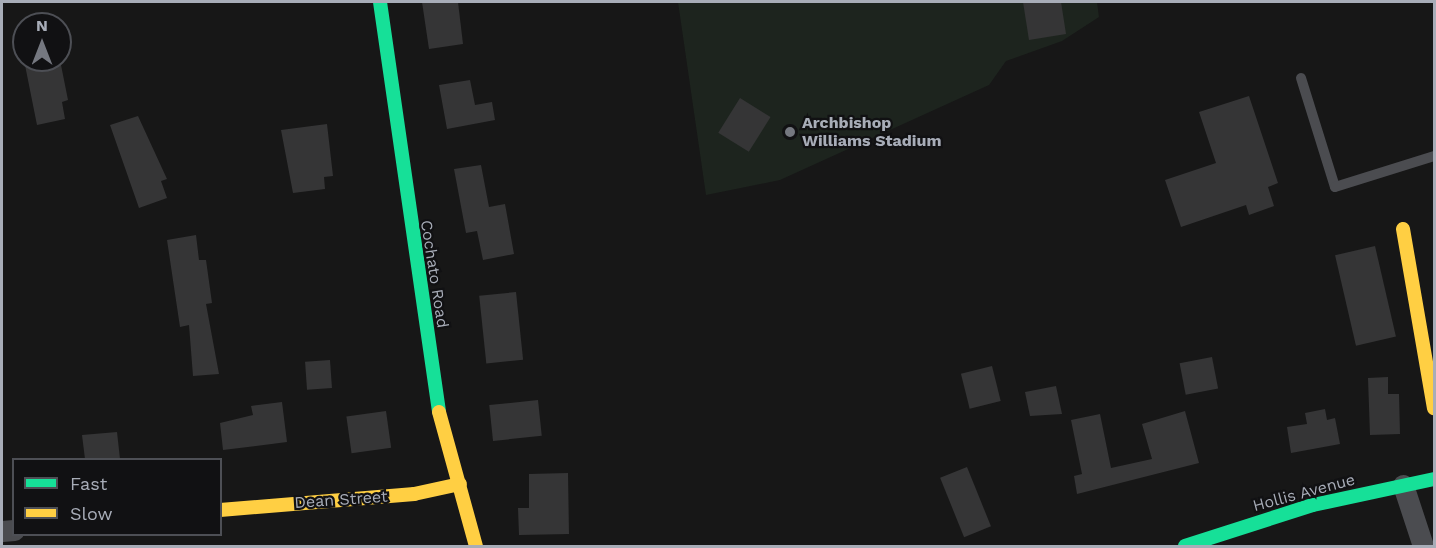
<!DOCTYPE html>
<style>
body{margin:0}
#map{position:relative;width:1436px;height:548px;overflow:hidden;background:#171717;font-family:"Work Sans",sans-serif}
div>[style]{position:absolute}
.green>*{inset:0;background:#1d241e}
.building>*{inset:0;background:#353536;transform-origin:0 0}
.lane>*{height:10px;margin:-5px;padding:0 5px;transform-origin:5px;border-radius:5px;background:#4b4c50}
.street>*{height:21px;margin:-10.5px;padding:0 10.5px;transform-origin:10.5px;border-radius:10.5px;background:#4b4c50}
.fast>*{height:14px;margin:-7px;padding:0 7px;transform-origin:7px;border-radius:7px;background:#16e098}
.slow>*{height:14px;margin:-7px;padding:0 7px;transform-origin:7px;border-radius:7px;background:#ffcf43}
.dots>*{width:16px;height:16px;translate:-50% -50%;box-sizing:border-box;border:3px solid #111113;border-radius:50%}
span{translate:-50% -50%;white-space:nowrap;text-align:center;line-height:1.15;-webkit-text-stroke:4.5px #111113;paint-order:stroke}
.poi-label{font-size:16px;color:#a8adb8;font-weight:700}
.left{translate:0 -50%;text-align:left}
.street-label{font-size:16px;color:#a8adb8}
.frame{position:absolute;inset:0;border:3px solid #a8adb8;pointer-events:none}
.legend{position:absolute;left:12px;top:458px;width:210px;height:78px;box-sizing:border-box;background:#111113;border:2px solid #4d4f55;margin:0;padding:8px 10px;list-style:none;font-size:18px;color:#a8adb8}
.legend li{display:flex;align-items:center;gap:12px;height:30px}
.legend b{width:30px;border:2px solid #4d4f55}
.north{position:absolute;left:12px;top:12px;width:60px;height:60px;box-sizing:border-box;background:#111113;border:2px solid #4d4f55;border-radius:50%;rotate:0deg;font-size:16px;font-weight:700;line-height:24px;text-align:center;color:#a8adb8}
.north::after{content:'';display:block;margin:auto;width:21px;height:27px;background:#757880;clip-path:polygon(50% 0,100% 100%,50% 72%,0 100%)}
</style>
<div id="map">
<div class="green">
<i style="clip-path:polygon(678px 2px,1097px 2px,1099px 17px,1062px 41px,1006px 61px,989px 85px,780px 180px,706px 195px)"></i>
</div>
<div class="building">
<i style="clip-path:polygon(422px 2px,458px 2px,463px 44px,429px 49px)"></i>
<i style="clip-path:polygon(1023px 2px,1061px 2px,1066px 34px,1029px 40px)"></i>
<i style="clip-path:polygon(24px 60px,60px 60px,68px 100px,62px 102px,65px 119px,37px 125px)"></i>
<i style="clip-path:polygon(470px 80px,475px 105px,492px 102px,495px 120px,447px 129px,439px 85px)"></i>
<i style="clip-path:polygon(1249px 96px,1278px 183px,1268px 187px,1274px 206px,1249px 215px,1246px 205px,1181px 227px,1165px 180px,1216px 163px,1199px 112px)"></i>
<i style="left:740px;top:98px;width:36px;height:41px;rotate:32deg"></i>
<i style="clip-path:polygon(138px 116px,167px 179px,161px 181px,167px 198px,139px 208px,110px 125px)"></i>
<i style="clip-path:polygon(327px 124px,333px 176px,324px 177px,325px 189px,293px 193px,281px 130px)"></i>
<i style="clip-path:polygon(481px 165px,489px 207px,505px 204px,514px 254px,483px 260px,477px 231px,466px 233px,454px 169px)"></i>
<i style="clip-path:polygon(196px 235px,199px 260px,206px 260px,212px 303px,206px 304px,219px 374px,193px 376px,189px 325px,180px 327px,167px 240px)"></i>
<i style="left:1375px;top:246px;width:93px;height:41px;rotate:77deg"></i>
<i style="left:516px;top:292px;width:68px;height:37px;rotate:84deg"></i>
<i style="left:1212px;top:357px;width:32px;height:33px;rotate:79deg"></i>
<i style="left:330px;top:360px;width:28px;height:25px;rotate:86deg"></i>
<i style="left:992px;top:366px;width:36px;height:32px;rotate:76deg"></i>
<i style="clip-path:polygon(1388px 377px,1388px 394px,1399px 394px,1400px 434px,1370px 435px,1368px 378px)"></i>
<i style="clip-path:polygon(1056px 386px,1062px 414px,1030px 416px,1025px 392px)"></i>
<i style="left:538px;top:400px;width:36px;height:49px;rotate:84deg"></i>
<i style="clip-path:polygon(282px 402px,287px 442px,223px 450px,220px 423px,253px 415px,251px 406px)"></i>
<i style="clip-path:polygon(1325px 409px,1327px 420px,1335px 418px,1340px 444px,1291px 453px,1287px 427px,1307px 424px,1305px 413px)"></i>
<i style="left:386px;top:411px;width:37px;height:40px;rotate:82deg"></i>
<i style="clip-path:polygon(1185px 411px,1199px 463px,1077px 494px,1074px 476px,1082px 474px,1071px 420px,1100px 414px,1111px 468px,1152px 459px,1142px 424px)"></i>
<i style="clip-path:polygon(117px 432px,120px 459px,85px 459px,82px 435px)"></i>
<i style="left:967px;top:467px;width:64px;height:29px;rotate:68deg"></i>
<i style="clip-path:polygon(568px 473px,569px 534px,519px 535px,518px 508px,529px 508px,529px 474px)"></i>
</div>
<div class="lane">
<i style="left:1301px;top:78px;width:114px;rotate:72.7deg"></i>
<i style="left:1335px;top:187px;width:104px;rotate:-17.4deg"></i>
</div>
<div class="street">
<i style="left:1403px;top:485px;width:64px;rotate:71.8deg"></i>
<i style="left:2px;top:531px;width:12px;rotate:-5deg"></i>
</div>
<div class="fast">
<i style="left:380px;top:2px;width:414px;rotate:81.8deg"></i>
<i style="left:1185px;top:546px;width:134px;rotate:-17.8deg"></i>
<i style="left:1313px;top:505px;width:124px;rotate:-12.1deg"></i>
</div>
<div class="slow">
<i style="left:1403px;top:229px;width:182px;rotate:80.2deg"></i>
<i style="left:439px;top:412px;width:139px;rotate:74.6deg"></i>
<i style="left:220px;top:510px;width:195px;rotate:-4.7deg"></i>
<i style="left:414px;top:494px;width:47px;rotate:-12.3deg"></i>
</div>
<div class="dots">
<i style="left:790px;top:132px;background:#757880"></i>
</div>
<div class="poi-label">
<span class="left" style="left:802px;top:132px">Archbishop<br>Williams Stadium</span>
</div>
<div class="street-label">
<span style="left:434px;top:274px;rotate:81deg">Cochato Road</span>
<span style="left:1304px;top:493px;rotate:-15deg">Hollis Avenue</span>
<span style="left:341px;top:500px;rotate:-4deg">Dean Street</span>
</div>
<div class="frame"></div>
<ul class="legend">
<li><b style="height:8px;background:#16e098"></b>Fast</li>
<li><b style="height:8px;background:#ffcf43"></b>Slow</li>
</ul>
<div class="north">N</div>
</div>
